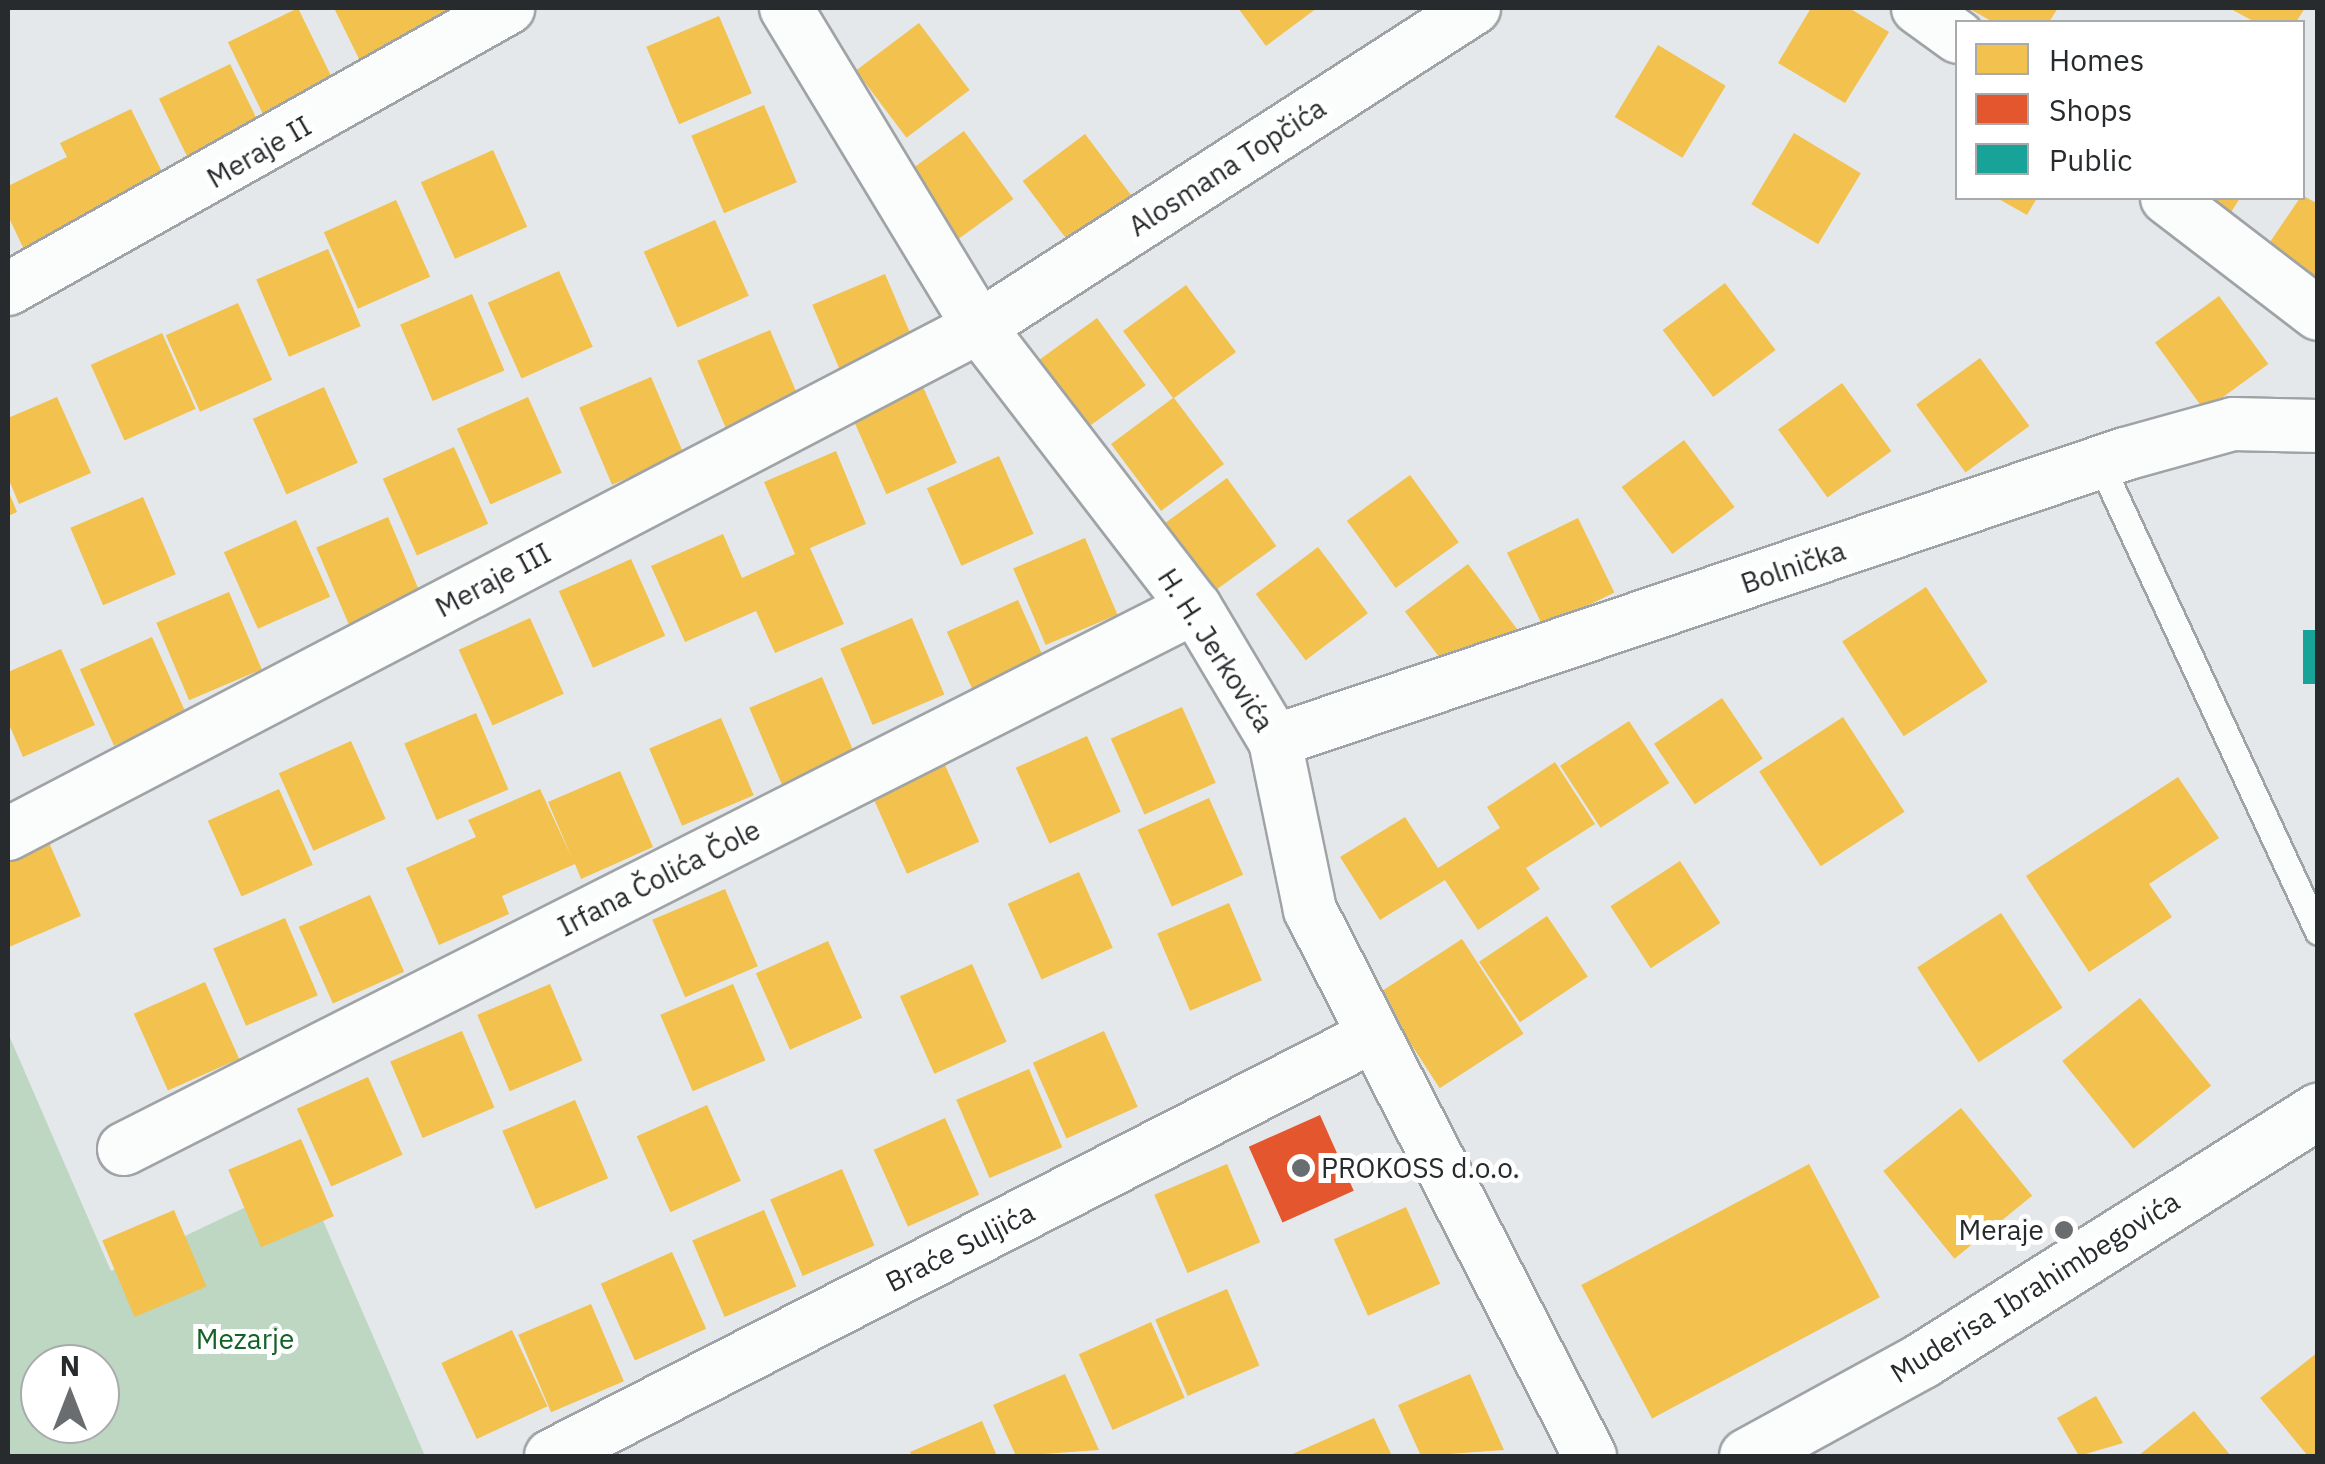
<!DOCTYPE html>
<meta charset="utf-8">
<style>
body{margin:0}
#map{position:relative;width:2325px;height:1464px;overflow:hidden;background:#e5e8eb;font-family:"IBM Plex Sans",sans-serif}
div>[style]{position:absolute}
.green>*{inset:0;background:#bed7c3}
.homes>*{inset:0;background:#f2c14e;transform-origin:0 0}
.shops>*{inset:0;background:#e4572e;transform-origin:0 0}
.public>*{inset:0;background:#17a398;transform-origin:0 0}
.roads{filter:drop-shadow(2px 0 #a0a3a5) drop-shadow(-2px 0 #a0a3a5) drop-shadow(0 2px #a0a3a5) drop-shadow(0 -2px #a0a3a5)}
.lane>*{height:25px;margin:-12.5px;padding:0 12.5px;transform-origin:12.5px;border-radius:12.5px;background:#fbfcfc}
.street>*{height:52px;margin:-26px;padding:0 26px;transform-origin:26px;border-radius:26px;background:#fbfcfc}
.secondary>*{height:55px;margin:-27.5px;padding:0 27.5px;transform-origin:27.5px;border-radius:27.5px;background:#fbfcfc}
.dots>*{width:28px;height:28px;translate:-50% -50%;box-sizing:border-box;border:5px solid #fff;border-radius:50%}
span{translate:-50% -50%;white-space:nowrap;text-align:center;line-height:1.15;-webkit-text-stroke:10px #fff;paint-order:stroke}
.street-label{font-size:28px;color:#282b2d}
.poi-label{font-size:28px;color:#282b2d}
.left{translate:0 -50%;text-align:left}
.right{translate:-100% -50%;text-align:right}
.park-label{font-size:28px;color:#136228}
.frame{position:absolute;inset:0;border:10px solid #282b2d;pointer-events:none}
.legend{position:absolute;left:1955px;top:20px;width:350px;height:180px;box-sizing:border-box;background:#fff;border:2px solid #a9aaab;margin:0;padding:12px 18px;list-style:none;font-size:30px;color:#282b2d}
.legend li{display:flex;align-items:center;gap:20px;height:50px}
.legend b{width:50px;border:2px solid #a9aaab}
.north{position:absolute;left:20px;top:1344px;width:100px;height:100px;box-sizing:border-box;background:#fff;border:2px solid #a9aaab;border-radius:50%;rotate:0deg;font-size:28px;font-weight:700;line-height:40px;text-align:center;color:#282b2d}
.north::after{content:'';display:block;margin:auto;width:35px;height:45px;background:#6a6d70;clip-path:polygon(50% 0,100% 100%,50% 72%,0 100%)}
</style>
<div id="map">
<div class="green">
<i style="clip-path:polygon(evenodd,8px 1033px,111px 1271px,305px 1179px,425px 1456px,8px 1456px,8px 1033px,40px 1364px,100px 1364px,100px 1424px,40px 1424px,40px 1364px)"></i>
</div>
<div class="homes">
<i style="left:298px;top:8px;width:84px;height:78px;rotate:64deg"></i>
<i style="clip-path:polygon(334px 8px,473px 8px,360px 61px)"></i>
<i style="clip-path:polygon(1238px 8px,1317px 8px,1266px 46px)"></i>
<i style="clip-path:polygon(1811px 8px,1849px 8px,1889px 32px,1845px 103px,1778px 63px)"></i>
<i style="clip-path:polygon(1968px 8px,2058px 8px,2049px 22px,1993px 22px)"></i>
<i style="clip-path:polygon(2229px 8px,2305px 8px,2296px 22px,2255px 22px)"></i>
<i style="left:719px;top:16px;width:84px;height:79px;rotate:67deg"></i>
<i style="left:919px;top:23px;width:84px;height:79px;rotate:53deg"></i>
<i style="left:1658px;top:45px;width:79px;height:84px;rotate:31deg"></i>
<i style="left:230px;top:64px;width:84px;height:79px;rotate:64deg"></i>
<i style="left:764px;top:105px;width:84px;height:79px;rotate:67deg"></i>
<i style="clip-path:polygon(131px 109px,168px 184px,32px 266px,8px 216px,8px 186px,67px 157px,60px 143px)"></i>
<i style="left:964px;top:131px;width:84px;height:79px;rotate:54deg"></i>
<i style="left:1794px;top:133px;width:78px;height:83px;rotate:31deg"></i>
<i style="left:1085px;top:134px;width:83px;height:78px;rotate:53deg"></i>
<i style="left:493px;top:150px;width:84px;height:79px;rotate:66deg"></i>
<i style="clip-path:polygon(2302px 195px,2318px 204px,2318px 301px,2255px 264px)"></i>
<i style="clip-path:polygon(1997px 198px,2037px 198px,2027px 215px)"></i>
<i style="clip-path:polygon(2177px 198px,2240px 198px,2223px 225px)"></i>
<i style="left:396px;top:200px;width:84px;height:79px;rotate:66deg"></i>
<i style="left:715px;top:220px;width:83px;height:78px;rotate:66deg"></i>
<i style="left:328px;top:249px;width:84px;height:78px;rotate:67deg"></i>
<i style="left:559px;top:271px;width:83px;height:78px;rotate:66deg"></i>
<i style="left:885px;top:274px;width:84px;height:79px;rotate:67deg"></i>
<i style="left:1725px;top:283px;width:84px;height:78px;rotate:53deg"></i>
<i style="clip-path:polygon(1186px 285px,1236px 352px,1174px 398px,1224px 464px,1161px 511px,1111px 444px,1173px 398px,1123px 331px)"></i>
<i style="left:472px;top:294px;width:83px;height:78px;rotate:67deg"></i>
<i style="left:2219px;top:296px;width:84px;height:79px;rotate:54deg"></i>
<i style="left:238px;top:303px;width:84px;height:79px;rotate:66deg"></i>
<i style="left:1097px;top:318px;width:83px;height:78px;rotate:54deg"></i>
<i style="left:770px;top:330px;width:84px;height:79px;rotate:67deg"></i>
<i style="left:162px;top:333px;width:83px;height:78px;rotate:66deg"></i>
<i style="left:1980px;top:358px;width:84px;height:79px;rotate:54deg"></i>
<i style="left:651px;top:377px;width:84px;height:78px;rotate:67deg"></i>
<i style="left:1842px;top:383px;width:84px;height:79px;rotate:54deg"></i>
<i style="left:324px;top:387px;width:83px;height:78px;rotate:66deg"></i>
<i style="left:923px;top:387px;width:83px;height:77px;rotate:66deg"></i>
<i style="clip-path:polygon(57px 397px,91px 473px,19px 504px,8px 478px,8px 418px)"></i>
<i style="left:528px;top:397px;width:83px;height:78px;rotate:66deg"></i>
<i style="left:1684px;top:440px;width:84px;height:78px;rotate:53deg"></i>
<i style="left:454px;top:447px;width:84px;height:78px;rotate:66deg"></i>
<i style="clip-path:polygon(836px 451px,866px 524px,810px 548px,844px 624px,775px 653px,756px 611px,685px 642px,651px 566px,723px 534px,742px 578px,795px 554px,764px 482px)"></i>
<i style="left:999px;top:456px;width:85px;height:79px;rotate:66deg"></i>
<i style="left:1410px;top:475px;width:83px;height:78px;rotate:54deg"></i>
<i style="left:1227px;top:478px;width:84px;height:79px;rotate:54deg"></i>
<i style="clip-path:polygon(8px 490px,17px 512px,8px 516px)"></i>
<i style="left:143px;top:497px;width:84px;height:79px;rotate:67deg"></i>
<i style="left:388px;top:517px;width:83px;height:78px;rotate:67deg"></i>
<i style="left:1578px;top:518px;width:83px;height:79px;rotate:64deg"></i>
<i style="left:296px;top:520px;width:84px;height:79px;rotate:66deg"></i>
<i style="left:1085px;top:538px;width:83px;height:78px;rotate:67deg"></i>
<i style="left:1318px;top:547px;width:83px;height:78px;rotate:53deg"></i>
<i style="left:631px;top:559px;width:84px;height:79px;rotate:66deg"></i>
<i style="left:1468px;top:564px;width:84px;height:79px;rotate:53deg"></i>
<i style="left:1926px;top:587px;width:113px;height:100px;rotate:57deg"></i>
<i style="left:229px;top:592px;width:84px;height:79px;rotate:67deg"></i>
<i style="left:1018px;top:600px;width:85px;height:78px;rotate:66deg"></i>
<i style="left:530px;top:618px;width:83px;height:78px;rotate:66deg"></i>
<i style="left:912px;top:618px;width:83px;height:78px;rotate:67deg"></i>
<i style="left:152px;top:637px;width:84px;height:79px;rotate:66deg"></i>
<i style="clip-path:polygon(61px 649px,95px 725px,23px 757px,8px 722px,8px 672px)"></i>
<i style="left:822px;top:677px;width:85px;height:79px;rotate:67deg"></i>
<i style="left:1722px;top:698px;width:73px;height:82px;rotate:56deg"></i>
<i style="left:1182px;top:707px;width:83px;height:78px;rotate:66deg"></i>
<i style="left:476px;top:713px;width:83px;height:78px;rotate:67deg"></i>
<i style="left:1843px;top:717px;width:113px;height:100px;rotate:57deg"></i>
<i style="left:721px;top:718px;width:84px;height:78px;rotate:67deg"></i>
<i style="left:1629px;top:721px;width:74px;height:82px;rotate:57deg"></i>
<i style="left:1087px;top:736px;width:83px;height:78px;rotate:66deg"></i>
<i style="left:351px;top:741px;width:85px;height:79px;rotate:66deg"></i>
<i style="clip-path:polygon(1555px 762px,1595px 824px,1526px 868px,1540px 889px,1478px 930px,1445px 880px,1380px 920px,1340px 857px,1405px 817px,1438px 868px,1500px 828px,1487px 807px)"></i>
<i style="left:945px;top:765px;width:84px;height:79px;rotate:66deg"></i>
<i style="clip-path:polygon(620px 771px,653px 847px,581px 879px,575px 864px,502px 896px,509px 914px,439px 945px,406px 868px,476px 837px,468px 820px,540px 789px,572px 858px,548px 802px)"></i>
<i style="clip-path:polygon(2178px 777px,2219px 838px,2149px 884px,2172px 917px,2089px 972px,2026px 876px)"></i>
<i style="left:279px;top:789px;width:83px;height:78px;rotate:66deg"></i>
<i style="left:1209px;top:798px;width:84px;height:78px;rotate:66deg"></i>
<i style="clip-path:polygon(47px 838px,81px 916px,9px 947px,8px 856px)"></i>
<i style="left:1680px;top:861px;width:74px;height:83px;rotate:57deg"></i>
<i style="left:1079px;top:872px;width:83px;height:78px;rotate:66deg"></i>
<i style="left:725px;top:889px;width:84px;height:79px;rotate:67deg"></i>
<i style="left:370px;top:895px;width:84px;height:78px;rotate:66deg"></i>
<i style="left:1229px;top:903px;width:84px;height:78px;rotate:67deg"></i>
<i style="left:2001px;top:913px;width:113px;height:100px;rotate:57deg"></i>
<i style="left:1547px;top:916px;width:73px;height:82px;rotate:56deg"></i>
<i style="left:285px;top:918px;width:84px;height:78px;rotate:67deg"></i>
<i style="left:1462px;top:939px;width:113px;height:100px;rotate:57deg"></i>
<i style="left:828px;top:941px;width:84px;height:79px;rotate:66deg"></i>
<i style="left:972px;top:964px;width:85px;height:79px;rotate:66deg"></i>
<i style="left:205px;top:982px;width:84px;height:78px;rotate:66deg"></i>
<i style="left:550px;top:984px;width:83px;height:79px;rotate:67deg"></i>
<i style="left:733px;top:984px;width:83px;height:79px;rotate:67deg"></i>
<i style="left:2140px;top:998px;width:113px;height:100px;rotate:51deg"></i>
<i style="left:462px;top:1031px;width:83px;height:78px;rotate:67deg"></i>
<i style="left:1104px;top:1031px;width:83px;height:78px;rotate:66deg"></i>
<i style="left:1029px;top:1069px;width:85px;height:79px;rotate:67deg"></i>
<i style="left:368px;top:1077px;width:85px;height:78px;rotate:66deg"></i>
<i style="left:575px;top:1100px;width:85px;height:79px;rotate:67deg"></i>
<i style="left:707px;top:1105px;width:83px;height:77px;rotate:66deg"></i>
<i style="left:1961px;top:1108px;width:113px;height:100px;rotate:51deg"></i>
<i style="left:945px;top:1118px;width:84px;height:78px;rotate:66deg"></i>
<i style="left:301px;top:1139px;width:84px;height:79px;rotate:67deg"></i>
<i style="left:1227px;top:1164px;width:85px;height:79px;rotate:67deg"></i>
<i style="left:1809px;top:1164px;width:151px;height:258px;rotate:62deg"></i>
<i style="left:842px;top:1169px;width:83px;height:78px;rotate:67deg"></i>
<i style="left:1406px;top:1207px;width:84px;height:79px;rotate:66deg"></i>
<i style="left:174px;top:1210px;width:83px;height:78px;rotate:67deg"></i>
<i style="left:764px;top:1210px;width:83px;height:78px;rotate:67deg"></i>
<i style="left:672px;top:1252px;width:84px;height:78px;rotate:66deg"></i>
<i style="left:1227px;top:1289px;width:83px;height:78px;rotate:67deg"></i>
<i style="left:591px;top:1304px;width:84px;height:79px;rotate:67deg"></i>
<i style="left:1151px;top:1322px;width:83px;height:79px;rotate:66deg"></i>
<i style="left:512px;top:1330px;width:84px;height:78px;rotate:65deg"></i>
<i style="clip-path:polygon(2318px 1352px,2318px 1456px,2308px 1456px,2260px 1398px)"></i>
<i style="clip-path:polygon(1065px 1374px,1099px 1450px,1016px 1456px,993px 1405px)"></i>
<i style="clip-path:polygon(1470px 1374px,1504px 1450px,1421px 1456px,1398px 1405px)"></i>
<i style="clip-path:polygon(2096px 1396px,2123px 1443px,2079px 1456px,2057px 1418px)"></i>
<i style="clip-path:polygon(2194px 1411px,2231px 1456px,2138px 1456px)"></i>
<i style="clip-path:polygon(1374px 1418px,1392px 1456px,1288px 1456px)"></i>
<i style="clip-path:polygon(982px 1421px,997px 1456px,912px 1456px,910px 1452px)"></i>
</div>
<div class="shops">
<i style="left:1320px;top:1115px;width:83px;height:78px;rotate:66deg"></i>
</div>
<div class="public">
<i style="left:2303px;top:630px;width:15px;height:54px"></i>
</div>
<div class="roads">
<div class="lane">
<i style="left:2100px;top:463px;width:517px;rotate:65.07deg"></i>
</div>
<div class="street">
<i style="left:786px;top:8px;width:373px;rotate:58.8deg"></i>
<i style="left:979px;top:327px;width:354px;rotate:52.4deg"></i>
<i style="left:1195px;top:607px;width:156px;rotate:59.2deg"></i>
<i style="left:1275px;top:741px;width:173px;rotate:78.3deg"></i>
<i style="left:1310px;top:910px;width:614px;rotate:62.85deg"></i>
<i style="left:1918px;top:8px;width:49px;rotate:35.9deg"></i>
<i style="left:2167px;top:198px;width:190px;rotate:37.5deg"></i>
<i style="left:8px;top:289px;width:574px;rotate:-29.34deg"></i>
<i style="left:1275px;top:741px;width:897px;rotate:-18.66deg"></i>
<i style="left:2125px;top:454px;width:112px;rotate:-15.5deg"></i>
<i style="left:2233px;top:424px;width:85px;rotate:1.3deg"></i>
<i style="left:8px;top:834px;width:1095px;rotate:-27.57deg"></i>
<i style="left:979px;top:327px;width:589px;rotate:-32.8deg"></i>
<i style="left:124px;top:1149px;width:1200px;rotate:-26.84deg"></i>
<i style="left:551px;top:1456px;width:919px;rotate:-27.07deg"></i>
</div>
<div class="secondary">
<i style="left:1747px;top:1456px;width:200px;rotate:-28.7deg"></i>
<i style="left:1922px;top:1360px;width:468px;rotate:-32.2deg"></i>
</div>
</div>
<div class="dots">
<i style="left:1301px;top:1168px;background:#6a6d70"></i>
<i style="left:2064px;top:1230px;background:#6a6d70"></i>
</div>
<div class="street-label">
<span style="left:259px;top:152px;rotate:-30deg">Meraje II</span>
<span style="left:1227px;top:167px;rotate:-33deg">Alosmana Topčića</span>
<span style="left:1793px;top:567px;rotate:-19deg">Bolnička</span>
<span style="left:493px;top:580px;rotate:-28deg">Meraje III</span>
<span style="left:1216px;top:650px;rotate:57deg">H. H. Jerkovića</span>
<span style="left:659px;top:878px;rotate:-27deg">Irfana Čolića Čole</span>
<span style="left:960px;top:1247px;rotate:-27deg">Braće Suljića</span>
<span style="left:2035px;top:1287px;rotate:-32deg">Muderisa Ibrahimbegovića</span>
</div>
<div class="poi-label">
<span class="left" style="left:1321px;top:1168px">PROKOSS d.o.o.</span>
<span class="right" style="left:2044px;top:1230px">Meraje</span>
</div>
<div class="park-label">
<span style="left:245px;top:1339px">Mezarje</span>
</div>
<div class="frame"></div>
<ul class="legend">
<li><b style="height:28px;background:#f2c14e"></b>Homes</li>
<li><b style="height:28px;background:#e4572e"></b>Shops</li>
<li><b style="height:28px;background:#17a398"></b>Public</li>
</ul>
<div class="north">N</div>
</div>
